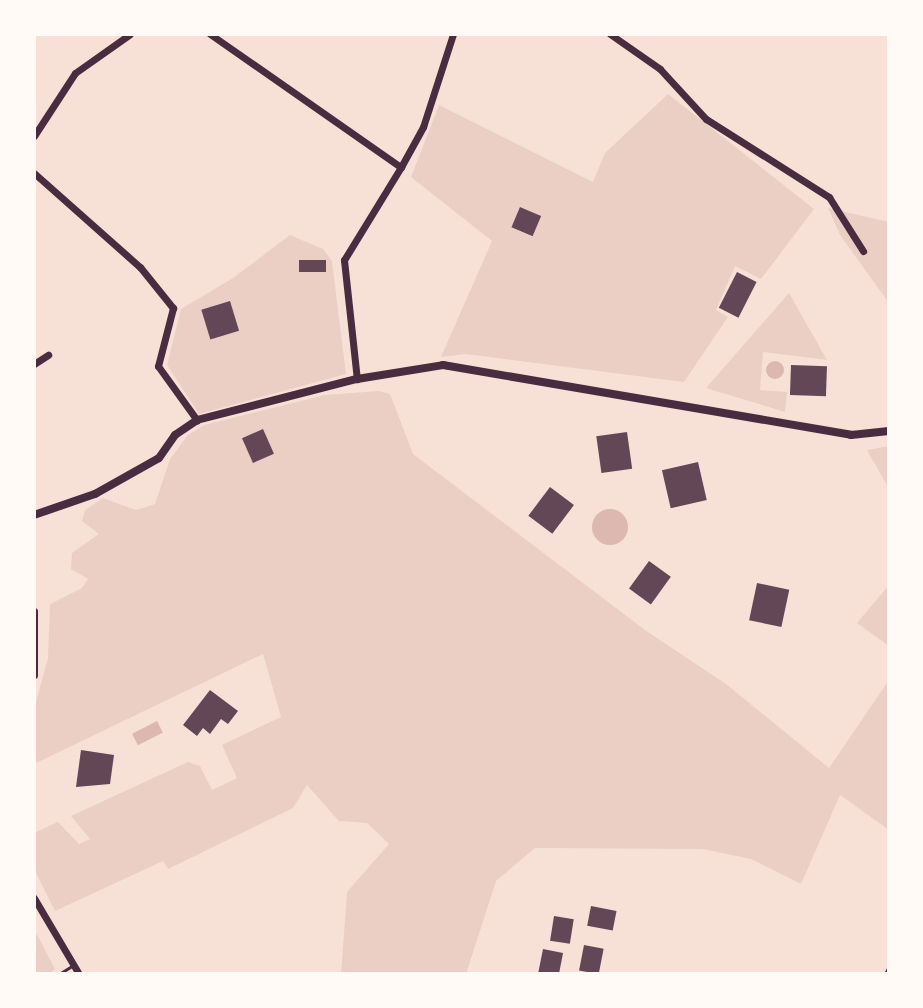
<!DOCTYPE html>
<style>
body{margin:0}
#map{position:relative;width:923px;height:1008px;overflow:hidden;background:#f7e1d7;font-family:Rubik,sans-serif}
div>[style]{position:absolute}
.green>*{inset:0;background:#ebcfc5}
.water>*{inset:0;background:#dcb8b0;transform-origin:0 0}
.round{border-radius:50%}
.building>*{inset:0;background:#644757;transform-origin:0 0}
.service>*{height:3px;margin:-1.5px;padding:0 1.5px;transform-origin:1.5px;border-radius:1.5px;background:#4a2c40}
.minor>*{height:7px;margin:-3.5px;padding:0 3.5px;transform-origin:3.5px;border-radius:3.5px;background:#4a2c40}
.tertiary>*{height:8px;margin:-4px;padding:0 4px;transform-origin:4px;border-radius:4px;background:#4a2c40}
span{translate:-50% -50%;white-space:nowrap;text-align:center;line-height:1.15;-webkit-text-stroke:7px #fffaf5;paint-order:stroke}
.frame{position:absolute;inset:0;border:36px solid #fffaf5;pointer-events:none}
</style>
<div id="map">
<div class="green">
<i style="clip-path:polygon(evenodd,668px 94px,814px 209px,761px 279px,735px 266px,716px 310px,728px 317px,684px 382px,466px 354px,441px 357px,492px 241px,411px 177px,439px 105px,593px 182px,605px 153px,668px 94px,521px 207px,541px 216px,532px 237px,511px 227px,521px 207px)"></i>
<i style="clip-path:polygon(828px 208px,889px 222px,889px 303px,840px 235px)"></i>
<i style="clip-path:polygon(290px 235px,323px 249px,332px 261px,346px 374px,199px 414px,167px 365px,181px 309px,233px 278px)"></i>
<i style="clip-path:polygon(789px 293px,827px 360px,763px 352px,760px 390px,787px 392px,785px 412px,706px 388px)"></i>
<i style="clip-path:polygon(379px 391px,390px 394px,413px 454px,645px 630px,726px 684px,829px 768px,889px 680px,889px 830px,840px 795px,801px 884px,751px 859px,703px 849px,535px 848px,496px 881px,466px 974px,341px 974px,347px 892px,389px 844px,367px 823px,339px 821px,307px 785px,293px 808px,168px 869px,163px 861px,55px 911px,34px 869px,34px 833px,58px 822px,79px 844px,90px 839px,71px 816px,188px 762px,200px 766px,212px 790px,237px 778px,222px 745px,281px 717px,263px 654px,34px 764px,34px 709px,48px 658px,50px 604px,82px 588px,88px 579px,71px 569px,72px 553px,99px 534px,82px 521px,85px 510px,103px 498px,136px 510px,155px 504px,170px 459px,188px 435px,204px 425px,325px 395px)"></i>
<i style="clip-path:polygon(889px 446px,889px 489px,867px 450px)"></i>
<i style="clip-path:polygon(889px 585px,889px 646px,857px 623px)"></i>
<i style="clip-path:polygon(34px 929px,55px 969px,48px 974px,34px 974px)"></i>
</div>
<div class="water">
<i class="round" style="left:766px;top:361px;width:18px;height:18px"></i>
<i class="round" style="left:592px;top:509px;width:36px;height:36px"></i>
<i style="left:157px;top:721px;width:13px;height:28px;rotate:63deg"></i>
</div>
<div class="building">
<i style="left:520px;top:207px;width:23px;height:22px;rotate:23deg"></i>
<i style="left:326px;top:260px;width:12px;height:27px;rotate:90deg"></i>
<i style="left:737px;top:272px;width:22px;height:40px;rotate:27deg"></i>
<i style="left:230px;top:301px;width:31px;height:30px;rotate:73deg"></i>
<i style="left:791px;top:365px;width:36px;height:30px;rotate:2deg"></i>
<i style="left:263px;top:429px;width:27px;height:23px;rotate:66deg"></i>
<i style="left:627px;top:432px;width:37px;height:31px;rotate:82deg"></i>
<i style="left:698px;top:462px;width:39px;height:37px;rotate:77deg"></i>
<i style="left:550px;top:487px;width:30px;height:36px;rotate:37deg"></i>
<i style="left:649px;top:561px;width:27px;height:34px;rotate:36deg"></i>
<i style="left:757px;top:583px;width:33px;height:38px;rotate:12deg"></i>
<i style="clip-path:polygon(210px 690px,238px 711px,228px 724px,221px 719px,210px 734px,203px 728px,197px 736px,183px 725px)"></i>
<i style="clip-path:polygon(81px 750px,114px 755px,110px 784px,76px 787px)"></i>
<i style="left:591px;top:906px;width:26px;height:20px;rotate:11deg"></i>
<i style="left:554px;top:916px;width:20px;height:25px;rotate:9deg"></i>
<i style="left:584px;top:945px;width:20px;height:26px;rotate:11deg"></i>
<i style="clip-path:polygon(543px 949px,563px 953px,559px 974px,538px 974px)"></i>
</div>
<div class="service">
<i style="left:59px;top:974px;width:15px;rotate:-32deg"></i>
<i style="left:885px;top:974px;width:9px;rotate:-63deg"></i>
</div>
<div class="minor">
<i style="left:210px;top:34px;width:233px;rotate:34.9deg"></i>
<i style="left:401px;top:167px;width:109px;rotate:121.5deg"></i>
<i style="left:344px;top:260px;width:120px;rotate:83.8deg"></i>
<i style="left:610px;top:34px;width:61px;rotate:35deg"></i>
<i style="left:660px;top:69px;width:68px;rotate:47.4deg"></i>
<i style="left:706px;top:119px;width:146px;rotate:32.4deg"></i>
<i style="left:829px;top:197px;width:64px;rotate:57.8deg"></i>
<i style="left:34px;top:136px;width:75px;rotate:-56.9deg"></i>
<i style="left:75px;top:73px;width:67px;rotate:-35.3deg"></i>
<i style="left:401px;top:167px;width:46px;rotate:-61.2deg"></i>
<i style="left:423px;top:127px;width:98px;rotate:-72.1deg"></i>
<i style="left:34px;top:173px;width:142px;rotate:41.6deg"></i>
<i style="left:140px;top:267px;width:53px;rotate:51.2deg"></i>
<i style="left:173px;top:308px;width:60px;rotate:104.5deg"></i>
<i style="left:158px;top:366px;width:67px;rotate:54.2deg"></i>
<i style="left:34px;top:364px;width:17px;rotate:-33deg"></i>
<i style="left:34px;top:611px;width:64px;rotate:90deg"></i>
<i style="left:34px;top:898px;width:88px;rotate:59.4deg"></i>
</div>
<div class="tertiary">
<i style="left:34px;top:515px;width:65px;rotate:-19deg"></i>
<i style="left:95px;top:494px;width:73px;rotate:-29.4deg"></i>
<i style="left:159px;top:458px;width:28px;rotate:-55deg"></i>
<i style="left:175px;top:435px;width:27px;rotate:-34deg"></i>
<i style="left:197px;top:420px;width:165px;rotate:-14.4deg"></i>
<i style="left:357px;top:379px;width:87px;rotate:-9.2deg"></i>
<i style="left:443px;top:365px;width:414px;rotate:9.7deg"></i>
<i style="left:851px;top:435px;width:38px;rotate:-6deg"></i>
</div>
<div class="frame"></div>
</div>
